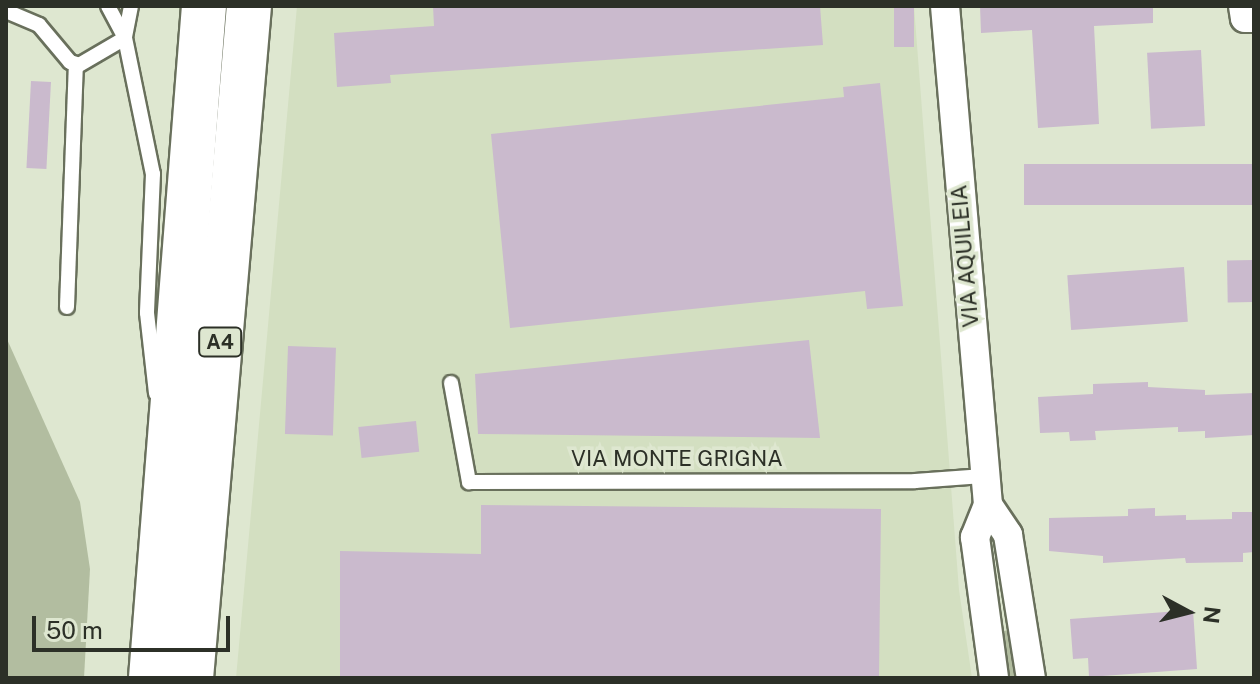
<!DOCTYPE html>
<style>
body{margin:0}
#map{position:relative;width:1260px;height:684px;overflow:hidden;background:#dee7d0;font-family:"Public Sans",sans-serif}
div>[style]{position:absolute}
.built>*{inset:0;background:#d3dfc1}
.green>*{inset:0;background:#b2bda0;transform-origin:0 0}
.building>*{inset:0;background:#cabacd;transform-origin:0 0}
.roads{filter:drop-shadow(2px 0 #69705c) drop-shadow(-2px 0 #69705c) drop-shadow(0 2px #69705c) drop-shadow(0 -2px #69705c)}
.service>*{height:14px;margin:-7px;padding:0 7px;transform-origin:7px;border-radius:7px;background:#fff}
.minor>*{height:28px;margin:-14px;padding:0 14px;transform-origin:14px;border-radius:14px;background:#fff}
.motorway>*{height:44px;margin:-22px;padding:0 22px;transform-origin:22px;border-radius:22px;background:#fff}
span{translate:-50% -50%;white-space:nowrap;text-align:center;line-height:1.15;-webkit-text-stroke:7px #dee7d0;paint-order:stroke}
.shield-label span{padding:2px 6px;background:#dee7d0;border:2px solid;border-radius:6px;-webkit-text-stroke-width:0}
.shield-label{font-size:20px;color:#2c3027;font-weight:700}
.street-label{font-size:22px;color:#2c3027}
.frame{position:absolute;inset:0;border:8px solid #2c3027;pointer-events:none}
.north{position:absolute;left:1148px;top:572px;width:80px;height:80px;-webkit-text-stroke:6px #dee7d0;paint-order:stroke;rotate:97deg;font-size:22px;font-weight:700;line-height:32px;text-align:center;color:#2c3027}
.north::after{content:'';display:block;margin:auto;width:28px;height:36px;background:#2c3027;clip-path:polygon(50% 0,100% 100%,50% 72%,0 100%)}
.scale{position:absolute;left:32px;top:616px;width:198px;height:36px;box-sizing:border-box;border:4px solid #2c3027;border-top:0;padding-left:10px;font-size:24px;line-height:28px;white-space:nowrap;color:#2c3027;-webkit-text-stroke:6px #dee7d0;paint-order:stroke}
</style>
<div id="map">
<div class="built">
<i style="clip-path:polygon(297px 6px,914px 6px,959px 590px,972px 678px,236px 678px)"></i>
</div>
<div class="green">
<i style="clip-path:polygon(6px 337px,80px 502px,90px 569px,84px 678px,6px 678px)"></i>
<i style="left:1010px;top:630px;width:49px;height:11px;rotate:82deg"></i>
</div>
<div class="building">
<i style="clip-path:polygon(433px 6px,820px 6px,823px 45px,390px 75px,391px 83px,337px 87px,334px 33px,434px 26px)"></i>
<i style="left:894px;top:6px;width:20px;height:41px"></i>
<i style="clip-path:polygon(980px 6px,1153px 6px,1153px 23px,1094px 26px,1099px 124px,1038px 128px,1032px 30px,981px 33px)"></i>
<i style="left:1201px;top:50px;width:76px;height:54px;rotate:87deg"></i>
<i style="left:31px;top:81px;width:20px;height:87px;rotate:3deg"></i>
<i style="clip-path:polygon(880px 83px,903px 306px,867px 309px,865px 291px,510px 328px,491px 134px,844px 97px,843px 87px)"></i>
<i style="left:1254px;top:164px;width:41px;height:230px;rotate:90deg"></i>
<i style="left:1253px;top:260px;width:42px;height:26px;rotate:89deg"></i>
<i style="left:1184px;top:267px;width:55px;height:117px;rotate:86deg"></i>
<i style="clip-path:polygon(809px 340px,820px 438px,478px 434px,475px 374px)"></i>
<i style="left:288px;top:346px;width:48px;height:88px;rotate:2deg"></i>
<i style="clip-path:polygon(1148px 382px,1148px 387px,1205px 390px,1205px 395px,1254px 393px,1254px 435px,1205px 438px,1205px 431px,1178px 432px,1178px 427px,1095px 431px,1096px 440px,1070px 441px,1069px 432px,1040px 433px,1038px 397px,1093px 394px,1093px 384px)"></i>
<i style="left:416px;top:421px;width:31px;height:58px;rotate:84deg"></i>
<i style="clip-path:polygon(481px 505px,881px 509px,879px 678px,340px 678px,340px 551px,481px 554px)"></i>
<i style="clip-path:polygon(1155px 508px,1155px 516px,1186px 515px,1186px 520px,1232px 519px,1232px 512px,1254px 512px,1254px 552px,1243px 553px,1243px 562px,1186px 563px,1185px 558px,1103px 563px,1103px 556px,1049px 551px,1049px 518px,1128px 516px,1128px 509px)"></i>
<i style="clip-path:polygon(1193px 610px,1197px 669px,1089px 677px,1088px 658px,1073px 659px,1070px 619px)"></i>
</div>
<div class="roads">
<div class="service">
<i style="left:131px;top:6px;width:33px;rotate:101deg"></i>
<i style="left:125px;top:38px;width:139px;rotate:78.4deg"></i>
<i style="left:153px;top:174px;width:139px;rotate:92.5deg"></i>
<i style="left:147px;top:313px;width:81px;rotate:83.6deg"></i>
<i style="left:6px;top:11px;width:36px;rotate:23deg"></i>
<i style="left:39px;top:25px;width:48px;rotate:50deg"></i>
<i style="left:70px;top:62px;width:9px;rotate:18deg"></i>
<i style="left:79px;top:65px;width:53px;rotate:-30.4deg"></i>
<i style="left:125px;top:38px;width:36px;rotate:-118deg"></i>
<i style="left:67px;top:307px;width:242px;rotate:-87.9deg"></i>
<i style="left:451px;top:383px;width:101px;rotate:79.7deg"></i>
<i style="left:469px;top:482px;width:446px;rotate:-0.1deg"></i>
<i style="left:915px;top:481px;width:70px;rotate:-4.1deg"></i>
</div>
<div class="minor">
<i style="left:945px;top:6px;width:501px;rotate:85.07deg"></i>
<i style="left:988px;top:505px;width:35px;rotate:112deg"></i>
<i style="left:975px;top:537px;width:142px;rotate:82.3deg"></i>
<i style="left:1243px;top:6px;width:12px;rotate:81deg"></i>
<i style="left:1245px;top:18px;width:9px"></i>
<i style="left:988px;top:505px;width:36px;rotate:56deg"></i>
<i style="left:1008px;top:535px;width:145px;rotate:80.9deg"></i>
</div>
<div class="motorway">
<i style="left:151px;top:678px;width:674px;rotate:-85.49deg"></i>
<i style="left:191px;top:678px;width:674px;rotate:-85.07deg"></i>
</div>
</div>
<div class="shield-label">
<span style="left:220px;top:342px">A4</span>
</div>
<div class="street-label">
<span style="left:965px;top:256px;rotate:-95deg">VIA AQUILEIA</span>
<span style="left:677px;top:459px">VIA MONTE GRIGNA</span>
</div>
<div class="frame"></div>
<div class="north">N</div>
<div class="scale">50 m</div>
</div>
